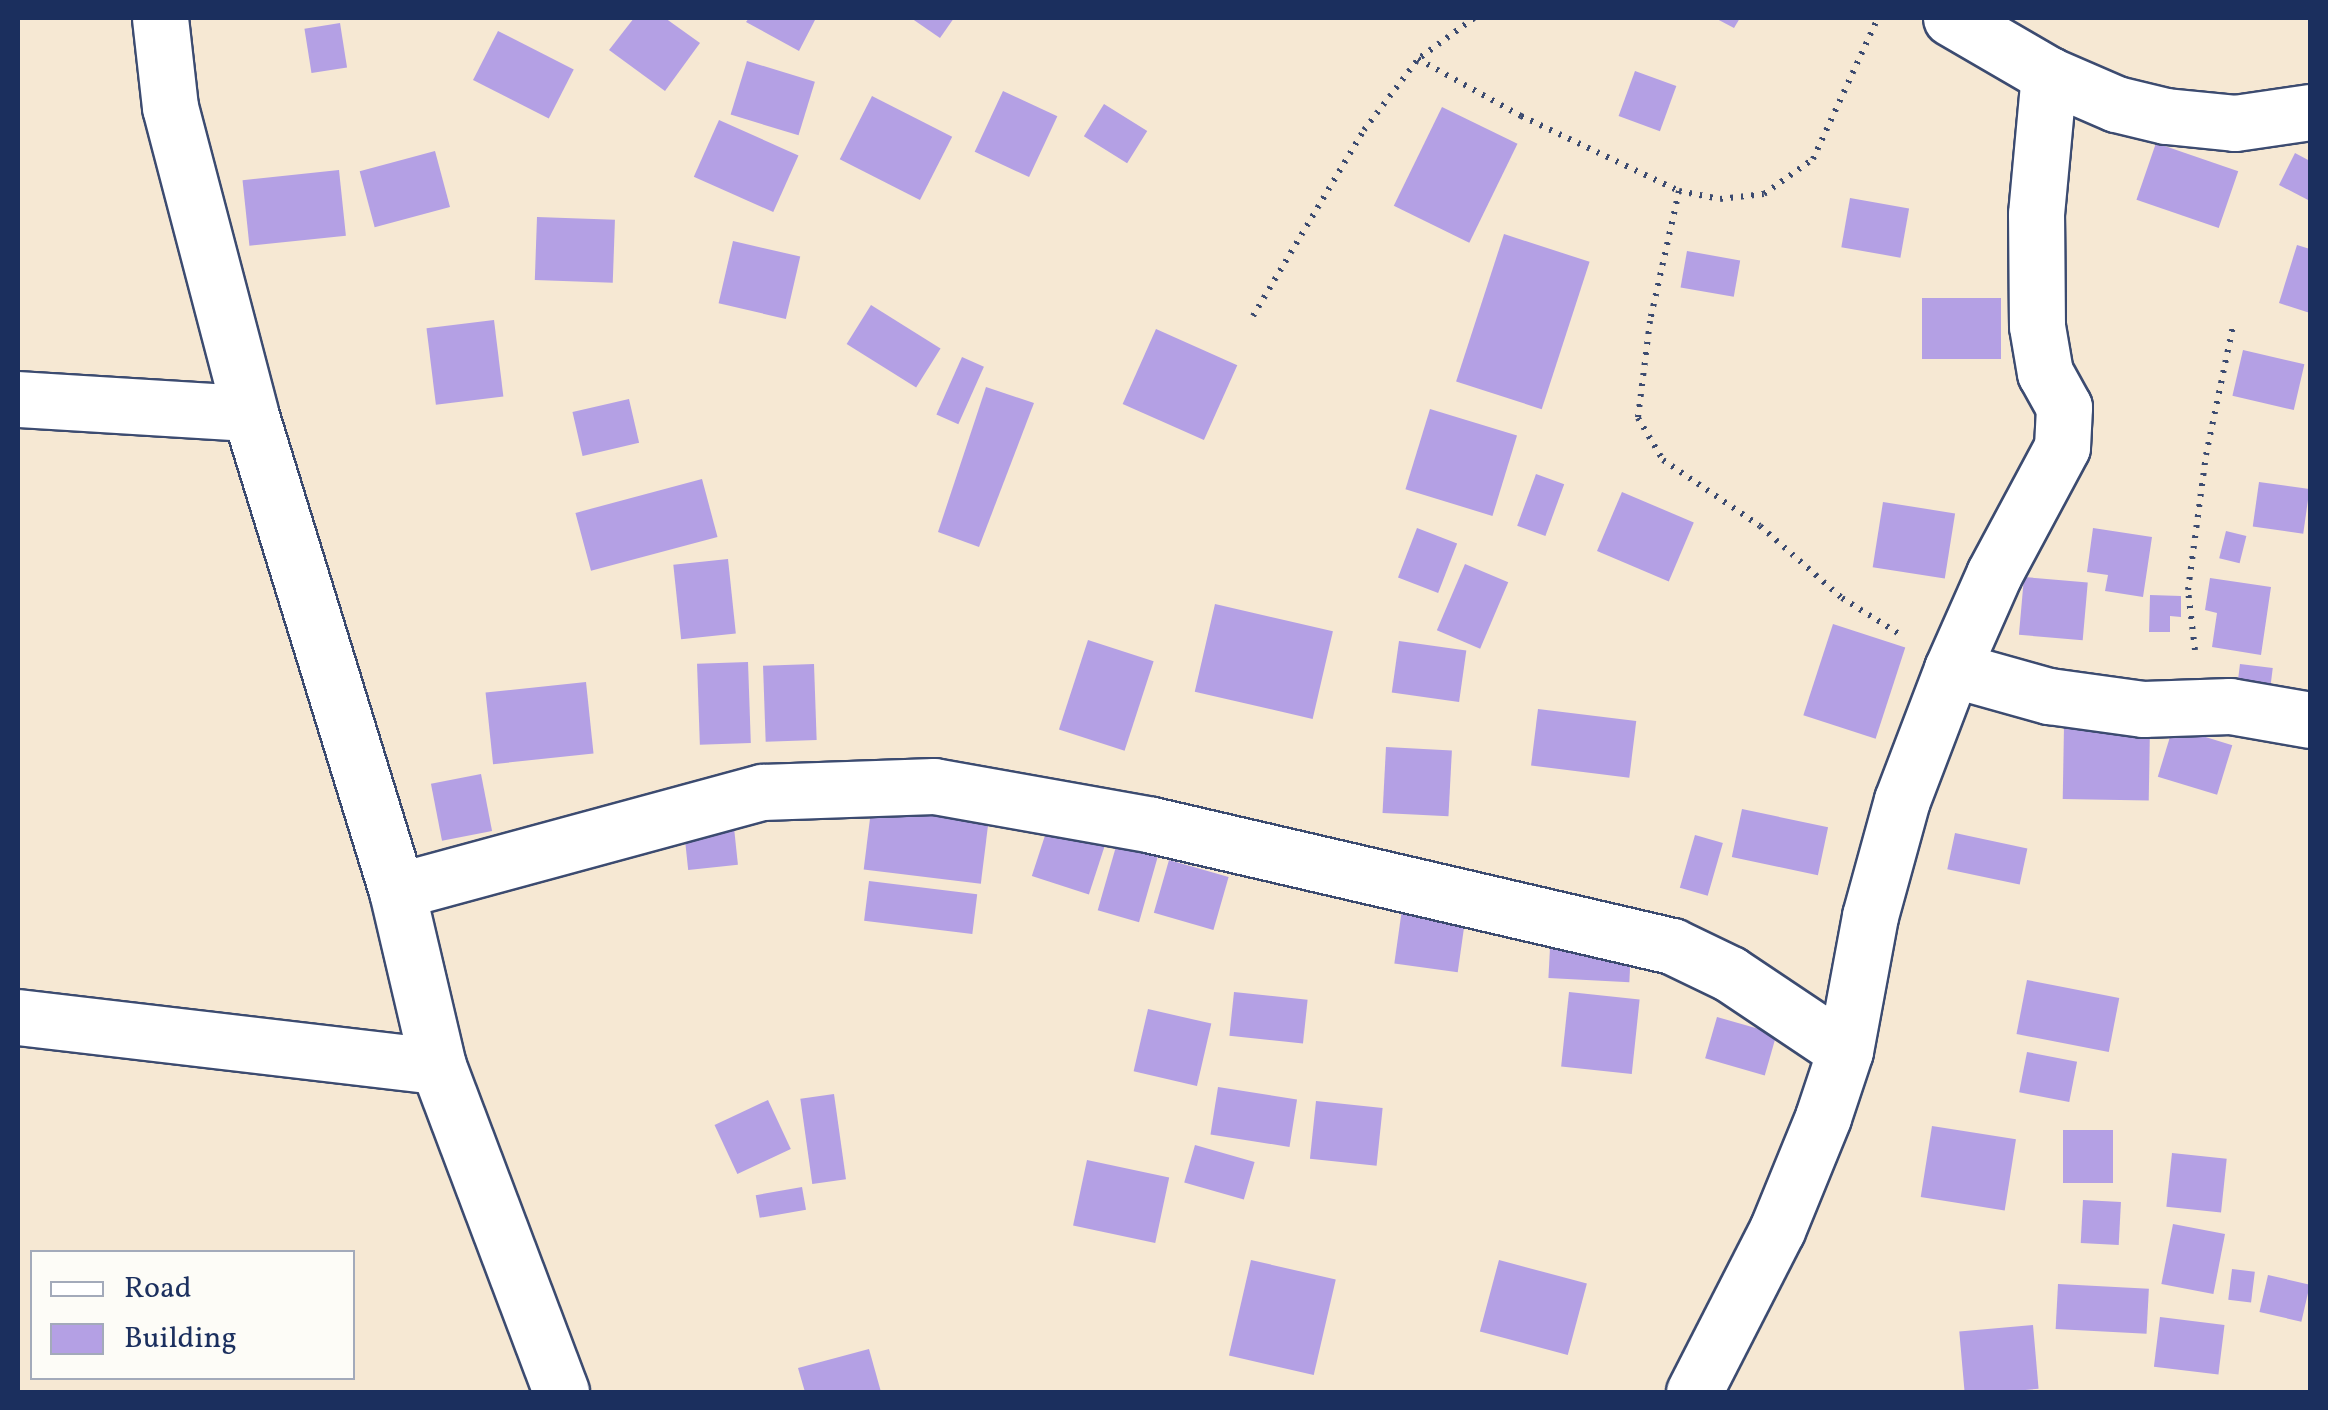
<!DOCTYPE html>
<style>
body{margin:0}
#map{position:relative;width:2328px;height:1410px;overflow:hidden;background:#f6e8d3;font-family:Vollkorn,serif}
div>[style]{position:absolute}
.building>*{inset:0;background:#b4a0e4;transform-origin:0 0}
.path>*{height:6px;margin-top:-3px;transform-origin:0;background:repeating-linear-gradient(90deg,#3c4b70 0 2.5px,transparent 0 10.5px)}
.roads{filter:drop-shadow(2px 0 #3c4b70) drop-shadow(-2px 0 #3c4b70) drop-shadow(0 2px #3c4b70) drop-shadow(0 -2px #3c4b70)}
.minor>*{height:55px;margin:-27.5px;padding:0 27.5px;transform-origin:27.5px;border-radius:27.5px;background:#fff}
span{translate:-50% -50%;white-space:nowrap;text-align:center;line-height:1.15;-webkit-text-stroke:8px #fdfcf7;paint-order:stroke}
.frame{position:absolute;inset:0;border:20px solid #1b2f5e;pointer-events:none}
.legend{position:absolute;left:30px;top:1250px;width:325px;height:130px;box-sizing:border-box;background:#fdfcf7;border:2px solid #a3aaba;margin:0;padding:12px 18px;list-style:none;font-size:30px;color:#1b2f5e}
.legend li{display:flex;align-items:center;gap:20px;height:50px}
.legend b{width:50px;border:2px solid #a3aaba}
</style>
<div id="map">
<div class="building">
<i style="clip-path:polygon(634px 18px,665px 18px,700px 43px,665px 91px,609px 50px)"></i>
<i style="clip-path:polygon(749px 18px,816px 18px,799px 51px,746px 22px)"></i>
<i style="clip-path:polygon(911px 18px,954px 18px,940px 38px)"></i>
<i style="clip-path:polygon(1715px 18px,1740px 18px,1734px 28px)"></i>
<i style="left:340px;top:23px;width:45px;height:36px;rotate:81deg"></i>
<i style="left:498px;top:31px;width:85px;height:55px;rotate:27deg"></i>
<i style="left:747px;top:61px;width:71px;height:56px;rotate:17deg"></i>
<i style="left:1635px;top:71px;width:44px;height:48px;rotate:20deg"></i>
<i style="left:1003px;top:91px;width:60px;height:67px;rotate:25deg"></i>
<i style="left:872px;top:96px;width:90px;height:71px;rotate:27deg"></i>
<i style="left:1104px;top:104px;width:51px;height:38px;rotate:32deg"></i>
<i style="left:1442px;top:107px;width:84px;height:110px;rotate:26deg"></i>
<i style="left:719px;top:120px;width:87px;height:62px;rotate:24deg"></i>
<i style="left:2156px;top:143px;width:87px;height:60px;rotate:19deg"></i>
<i style="left:435px;top:151px;width:58px;height:78px;rotate:75deg"></i>
<i style="clip-path:polygon(2295px 153px,2310px 161px,2310px 201px,2279px 185px)"></i>
<i style="left:339px;top:170px;width:66px;height:97px;rotate:84deg"></i>
<i style="left:1850px;top:198px;width:60px;height:50px;rotate:10deg"></i>
<i style="left:537px;top:217px;width:78px;height:63px;rotate:2deg"></i>
<i style="left:1504px;top:234px;width:90px;height:155px;rotate:18deg"></i>
<i style="left:733px;top:241px;width:69px;height:64px;rotate:13deg"></i>
<i style="clip-path:polygon(2297px 245px,2310px 249px,2310px 313px,2279px 303px)"></i>
<i style="left:1687px;top:251px;width:54px;height:37px;rotate:10deg"></i>
<i style="left:1922px;top:298px;width:79px;height:61px"></i>
<i style="left:871px;top:305px;width:82px;height:46px;rotate:32deg"></i>
<i style="left:494px;top:320px;width:77px;height:68px;rotate:83deg"></i>
<i style="left:1156px;top:329px;width:89px;height:82px;rotate:24deg"></i>
<i style="left:2243px;top:350px;width:63px;height:47px;rotate:13deg"></i>
<i style="left:962px;top:357px;width:24px;height:63px;rotate:24deg"></i>
<i style="clip-path:polygon(986px 387px,1034px 403px,979px 547px,938px 532px)"></i>
<i style="left:629px;top:399px;width:45px;height:58px;rotate:77deg"></i>
<i style="left:1430px;top:409px;width:91px;height:84px;rotate:17deg"></i>
<i style="left:1536px;top:474px;width:30px;height:55px;rotate:20deg"></i>
<i style="left:702px;top:479px;width:60px;height:131px;rotate:75deg"></i>
<i style="left:2259px;top:482px;width:51px;height:45px;rotate:8deg"></i>
<i style="left:1622px;top:492px;width:78px;height:64px;rotate:23deg"></i>
<i style="left:1883px;top:502px;width:73px;height:66px;rotate:9deg"></i>
<i style="left:1417px;top:528px;width:43px;height:53px;rotate:21deg"></i>
<i style="clip-path:polygon(2093px 528px,2152px 537px,2143px 597px,2105px 591px,2108px 575px,2087px 572px)"></i>
<i style="left:2226px;top:531px;width:21px;height:28px;rotate:14deg"></i>
<i style="left:728px;top:559px;width:75px;height:55px;rotate:84deg"></i>
<i style="left:1465px;top:564px;width:47px;height:72px;rotate:23deg"></i>
<i style="left:2024px;top:577px;width:64px;height:58px;rotate:5deg"></i>
<i style="clip-path:polygon(2210px 578px,2271px 587px,2261px 655px,2212px 647px,2217px 613px,2205px 610px)"></i>
<i style="clip-path:polygon(2150px 595px,2181px 596px,2181px 617px,2170px 616px,2170px 632px,2149px 632px)"></i>
<i style="left:1215px;top:604px;width:121px;height:90px;rotate:13deg"></i>
<i style="left:1833px;top:624px;width:76px;height:96px;rotate:18deg"></i>
<i style="left:1088px;top:640px;width:69px;height:94px;rotate:18deg"></i>
<i style="left:1399px;top:641px;width:68px;height:52px;rotate:8deg"></i>
<i style="left:748px;top:662px;width:81px;height:51px;rotate:88deg"></i>
<i style="left:814px;top:664px;width:76px;height:51px;rotate:88deg"></i>
<i style="left:2240px;top:664px;width:33px;height:21px;rotate:7deg"></i>
<i style="left:586px;top:682px;width:72px;height:101px;rotate:84deg"></i>
<i style="left:1538px;top:709px;width:99px;height:57px;rotate:7deg"></i>
<i style="left:2064px;top:726px;width:86px;height:73px;rotate:1deg"></i>
<i style="left:2173px;top:727px;width:62px;height:52px;rotate:17deg"></i>
<i style="left:1386px;top:747px;width:66px;height:66px;rotate:3deg"></i>
<i style="left:481px;top:774px;width:58px;height:51px;rotate:79deg"></i>
<i style="left:872px;top:802px;width:118px;height:68px;rotate:7deg"></i>
<i style="left:1742px;top:809px;width:88px;height:49px;rotate:12deg"></i>
<i style="left:1051px;top:817px;width:60px;height:62px;rotate:18deg"></i>
<i style="left:733px;top:818px;width:47px;height:50px;rotate:84deg"></i>
<i style="left:1955px;top:833px;width:74px;height:37px;rotate:12deg"></i>
<i style="left:1695px;top:835px;width:29px;height:55px;rotate:16deg"></i>
<i style="left:1117px;top:843px;width:43px;height:70px;rotate:16deg"></i>
<i style="left:1169px;top:860px;width:62px;height:55px;rotate:16deg"></i>
<i style="left:869px;top:881px;width:109px;height:40px;rotate:7deg"></i>
<i style="left:1402px;top:909px;width:64px;height:55px;rotate:8deg"></i>
<i style="left:1550px;top:948px;width:81px;height:30px;rotate:3deg"></i>
<i style="left:2027px;top:980px;width:94px;height:55px;rotate:11deg"></i>
<i style="left:1234px;top:992px;width:74px;height:44px;rotate:6deg"></i>
<i style="left:1569px;top:992px;width:71px;height:75px;rotate:6deg"></i>
<i style="left:1148px;top:1009px;width:65px;height:64px;rotate:13deg"></i>
<i style="left:1717px;top:1017px;width:62px;height:43px;rotate:16deg"></i>
<i style="left:2027px;top:1052px;width:51px;height:41px;rotate:11deg"></i>
<i style="left:1218px;top:1087px;width:80px;height:48px;rotate:9deg"></i>
<i style="left:834px;top:1094px;width:86px;height:34px;rotate:82deg"></i>
<i style="left:768px;top:1100px;width:54px;height:59px;rotate:65deg"></i>
<i style="left:1316px;top:1101px;width:67px;height:58px;rotate:6deg"></i>
<i style="left:1932px;top:1126px;width:85px;height:72px;rotate:9deg"></i>
<i style="left:2063px;top:1130px;width:50px;height:53px"></i>
<i style="left:1195px;top:1145px;width:62px;height:39px;rotate:16deg"></i>
<i style="left:2172px;top:1153px;width:55px;height:54px;rotate:6deg"></i>
<i style="left:1087px;top:1160px;width:84px;height:67px;rotate:12deg"></i>
<i style="left:802px;top:1187px;width:23px;height:47px;rotate:80deg"></i>
<i style="left:2083px;top:1200px;width:38px;height:43px;rotate:3deg"></i>
<i style="left:2173px;top:1224px;width:53px;height:61px;rotate:11deg"></i>
<i style="left:1251px;top:1260px;width:87px;height:98px;rotate:13deg"></i>
<i style="left:1499px;top:1260px;width:91px;height:74px;rotate:15deg"></i>
<i style="left:2232px;top:1269px;width:23px;height:31px;rotate:7deg"></i>
<i style="left:2268px;top:1275px;width:43px;height:38px;rotate:13deg"></i>
<i style="left:2058px;top:1284px;width:91px;height:45px;rotate:3deg"></i>
<i style="left:2160px;top:1317px;width:65px;height:50px;rotate:7deg"></i>
<i style="left:2033px;top:1325px;width:64px;height:74px;rotate:85deg"></i>
<i style="clip-path:polygon(869px 1349px,881px 1392px,805px 1392px,798px 1368px)"></i>
</div>
<div class="path">
<i style="left:1474px;top:18px;width:69px;rotate:143.8deg"></i>
<i style="left:1418px;top:59px;width:118px;rotate:29deg"></i>
<i style="left:1521px;top:116px;width:175px;rotate:25.4deg"></i>
<i style="left:1679px;top:191px;width:133px;rotate:102.6deg"></i>
<i style="left:1650px;top:321px;width:98px;rotate:97.1deg"></i>
<i style="left:1638px;top:418px;width:49px;rotate:59.2deg"></i>
<i style="left:1663px;top:460px;width:117px;rotate:34.2deg"></i>
<i style="left:1760px;top:526px;width:109px;rotate:41.3deg"></i>
<i style="left:1842px;top:598px;width:70px;rotate:32.1deg"></i>
<i style="left:1679px;top:191px;width:42px;rotate:11deg"></i>
<i style="left:1720px;top:199px;width:44px;rotate:-6.5deg"></i>
<i style="left:1764px;top:194px;width:60px;rotate:-35.5deg"></i>
<i style="left:1813px;top:159px;width:155px;rotate:-65.3deg"></i>
<i style="left:1253px;top:316px;width:217px;rotate:-59.2deg"></i>
<i style="left:1364px;top:130px;width:89px;rotate:-52.7deg"></i>
<i style="left:2195px;top:650px;width:60px;rotate:-96.7deg"></i>
<i style="left:2188px;top:590px;width:136px;rotate:-82.4deg"></i>
<i style="left:2206px;top:455px;width:132px;rotate:-78.2deg"></i>
</div>
<div class="roads">
<div class="minor">
<i style="left:160px;top:18px;width:90px;rotate:83.6deg"></i>
<i style="left:170px;top:107px;width:316px;rotate:75.3deg"></i>
<i style="left:250px;top:413px;width:500px;rotate:72.91deg"></i>
<i style="left:397px;top:891px;width:180px;rotate:76.8deg"></i>
<i style="left:438px;top:1066px;width:348px;rotate:69.3deg"></i>
<i style="left:1951px;top:18px;width:113px;rotate:30.2deg"></i>
<i style="left:2049px;top:75px;width:73px;rotate:23.4deg"></i>
<i style="left:2116px;top:104px;width:51px;rotate:13.5deg"></i>
<i style="left:2166px;top:116px;width:69px;rotate:5.8deg"></i>
<i style="left:2235px;top:123px;width:76px;rotate:-8.3deg"></i>
<i style="left:18px;top:399px;width:232px;rotate:3.5deg"></i>
<i style="left:1952px;top:669px;width:101px;rotate:15.6deg"></i>
<i style="left:2049px;top:696px;width:95px;rotate:7.9deg"></i>
<i style="left:2143px;top:709px;width:87px;rotate:-2deg"></i>
<i style="left:2230px;top:706px;width:81px;rotate:9.9deg"></i>
<i style="left:397px;top:891px;width:378px;rotate:-15.2deg"></i>
<i style="left:762px;top:792px;width:172px;rotate:-2deg"></i>
<i style="left:934px;top:786px;width:221px;rotate:10.1deg"></i>
<i style="left:1152px;top:825px;width:534px;rotate:13.1deg"></i>
<i style="left:1672px;top:946px;width:64px;rotate:25.8deg"></i>
<i style="left:1730px;top:974px;width:138px;rotate:33.8deg"></i>
<i style="left:18px;top:1017px;width:423px;rotate:6.7deg"></i>
<i style="left:1694px;top:1392px;width:182px;rotate:-62.9deg"></i>
<i style="left:1777px;top:1230px;width:122px;rotate:-67.8deg"></i>
<i style="left:1823px;top:1117px;width:70px;rotate:-71.6deg"></i>
<i style="left:1845px;top:1051px;width:137px;rotate:-79.5deg"></i>
<i style="left:1870px;top:916px;width:120px;rotate:-74.6deg"></i>
<i style="left:1902px;top:800px;width:140px;rotate:-69.1deg"></i>
<i style="left:1952px;top:669px;width:104px;rotate:-66.1deg"></i>
<i style="left:1994px;top:574px;width:144px;rotate:-61.8deg"></i>
<i style="left:2062px;top:447px;width:40px;rotate:-87.1deg"></i>
<i style="left:2064px;top:407px;width:39px;rotate:-119deg"></i>
<i style="left:2045px;top:373px;width:48px;rotate:-99.7deg"></i>
<i style="left:2037px;top:326px;width:112px;rotate:-90.5deg"></i>
<i style="left:2036px;top:214px;width:140px;rotate:-84.7deg"></i>
</div>
</div>
<div class="frame"></div>
<ul class="legend">
<li><b style="height:12px;background:#fff"></b>Road</li>
<li><b style="height:28px;background:#b4a0e4"></b>Building</li>
</ul>
</div>
